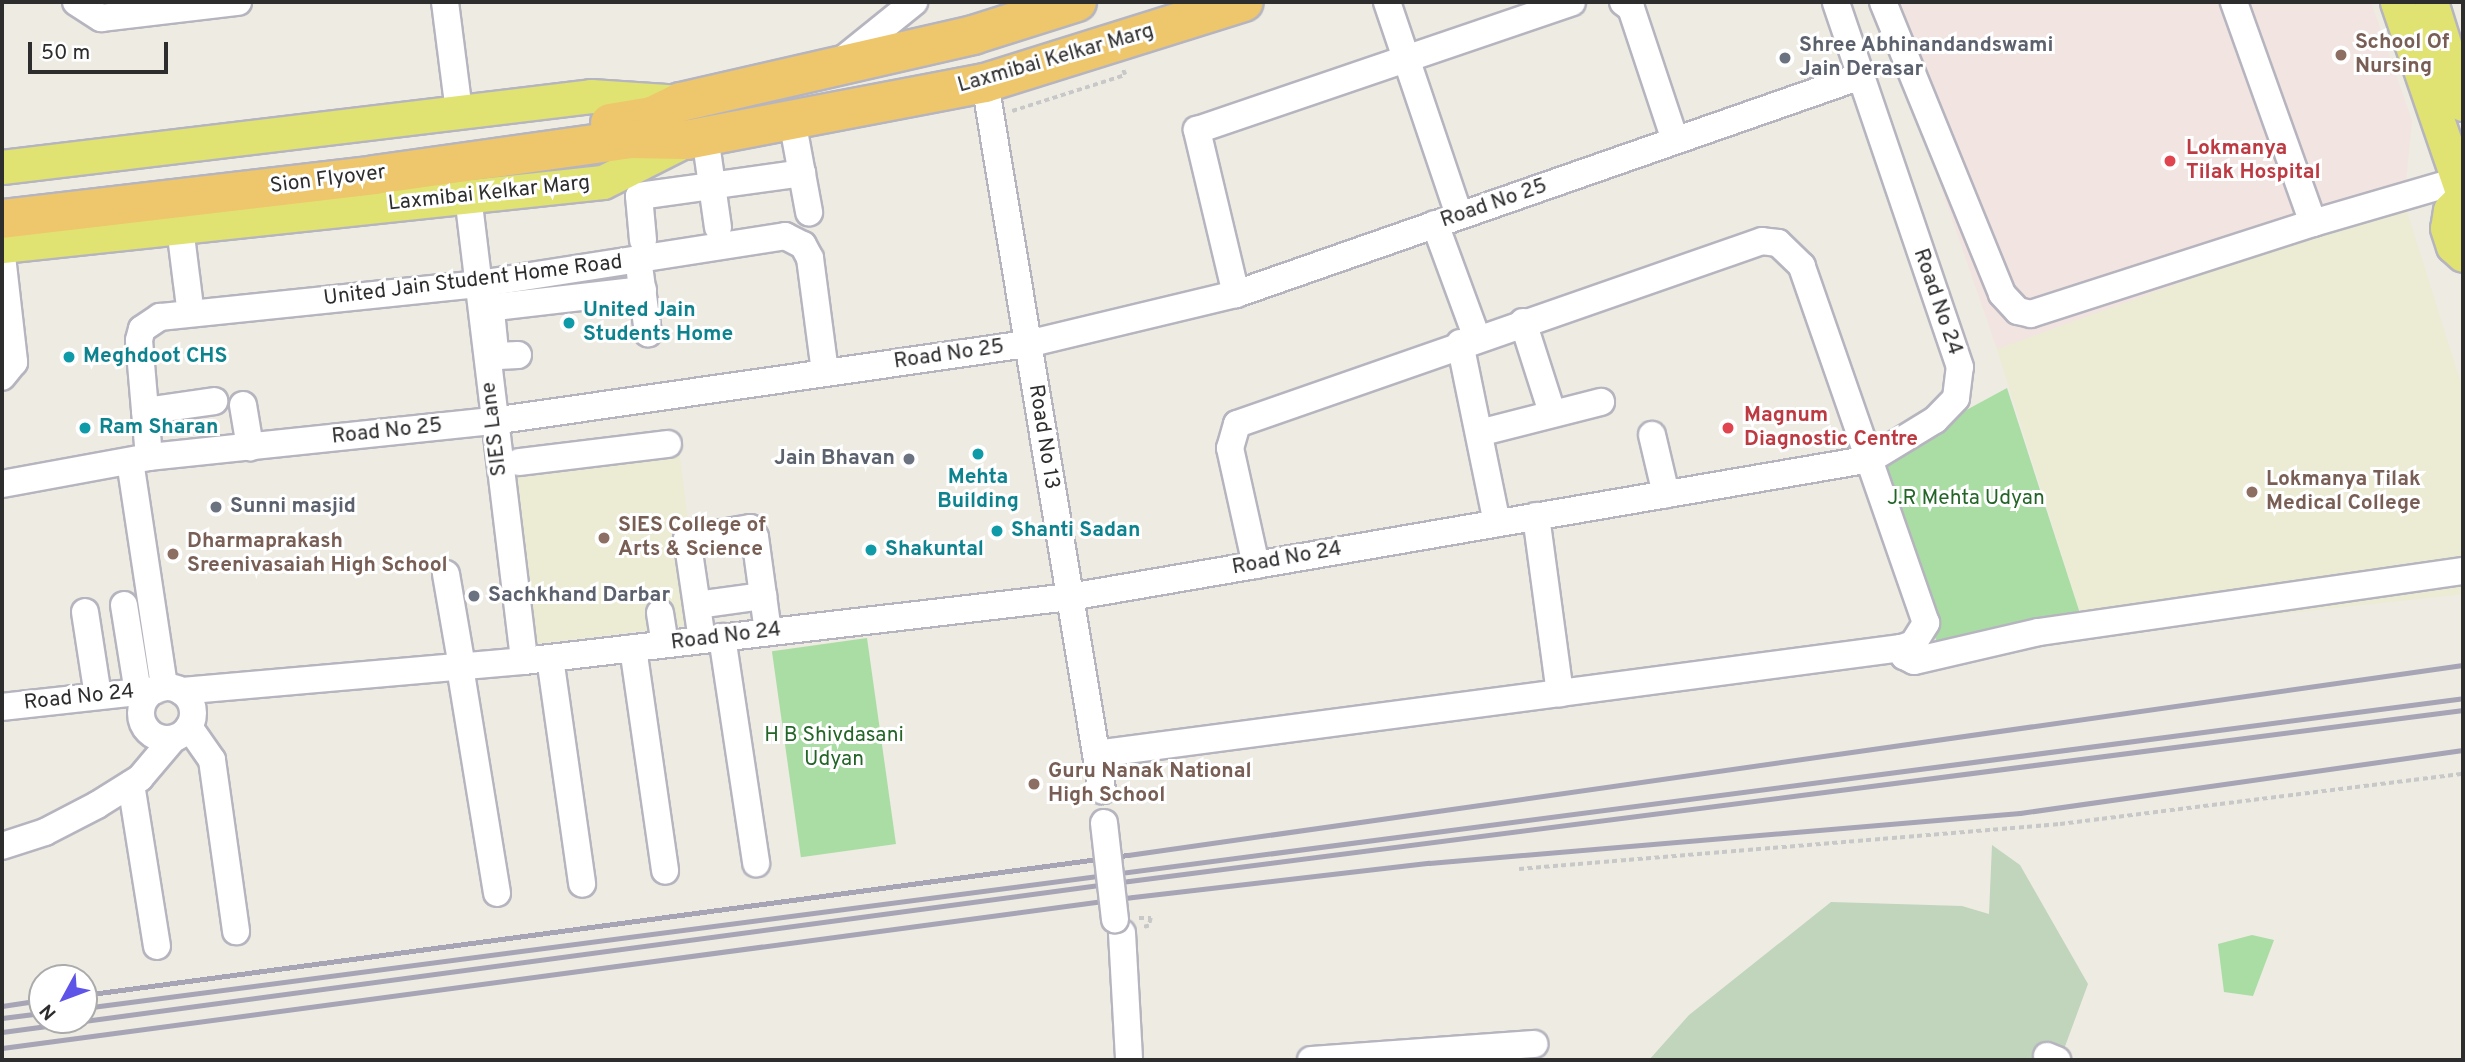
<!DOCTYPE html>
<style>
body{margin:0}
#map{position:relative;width:2465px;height:1062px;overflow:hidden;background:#edebe2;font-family:Overpass,sans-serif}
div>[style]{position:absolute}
.education>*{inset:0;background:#ecebd3;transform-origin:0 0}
.medical>*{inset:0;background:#f2e4e0}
.green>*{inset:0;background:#a9dda4;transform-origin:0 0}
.cemetery>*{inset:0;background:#c0d5bb}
.path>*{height:3.5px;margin-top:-1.75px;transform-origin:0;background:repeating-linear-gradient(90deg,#c8c8c8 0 5px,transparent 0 8.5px)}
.roads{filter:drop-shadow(2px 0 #b6b5bf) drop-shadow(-2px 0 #b6b5bf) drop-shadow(0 2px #b6b5bf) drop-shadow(0 -2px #b6b5bf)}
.minor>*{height:26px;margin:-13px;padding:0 13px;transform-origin:13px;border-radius:13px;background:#fff}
.minor>.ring{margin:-13px;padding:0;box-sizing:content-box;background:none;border:26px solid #fff;border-radius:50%}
.major>*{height:33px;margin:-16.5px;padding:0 16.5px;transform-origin:16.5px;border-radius:16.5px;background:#e0e371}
.highway>*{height:38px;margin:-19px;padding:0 19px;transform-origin:19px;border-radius:19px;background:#eec66c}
.rail>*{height:5px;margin:-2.5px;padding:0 2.5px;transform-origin:2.5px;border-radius:2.5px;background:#a6a4b5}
.bridges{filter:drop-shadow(2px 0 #b6b5bf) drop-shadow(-2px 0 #b6b5bf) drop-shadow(0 2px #b6b5bf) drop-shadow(0 -2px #b6b5bf)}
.minor-bridge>*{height:26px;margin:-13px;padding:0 13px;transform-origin:13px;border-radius:13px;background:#fff}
.dots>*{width:19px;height:19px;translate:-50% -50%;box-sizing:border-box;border:4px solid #fff;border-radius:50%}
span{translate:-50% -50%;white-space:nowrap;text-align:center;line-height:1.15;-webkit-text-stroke:6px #fff;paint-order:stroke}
.education-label{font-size:21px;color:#785e54;font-weight:700}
.left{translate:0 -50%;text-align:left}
.worship-label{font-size:21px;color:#5b616d;font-weight:700}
.right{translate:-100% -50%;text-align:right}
.street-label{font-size:21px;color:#2d2d2d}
.health-label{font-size:21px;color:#be3a42;font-weight:700}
.culture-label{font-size:21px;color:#0d838f;font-weight:700}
.park-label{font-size:21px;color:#236427}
.frame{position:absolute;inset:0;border:4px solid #2d2d2d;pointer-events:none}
.north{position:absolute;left:28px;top:964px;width:70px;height:70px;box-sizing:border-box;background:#fff;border:2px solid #ababab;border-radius:50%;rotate:229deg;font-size:19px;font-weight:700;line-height:28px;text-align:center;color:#2d2d2d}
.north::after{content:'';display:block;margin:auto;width:24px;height:32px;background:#5f54e8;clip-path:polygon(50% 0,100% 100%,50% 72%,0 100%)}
.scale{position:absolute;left:28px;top:42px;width:140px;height:32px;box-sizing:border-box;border:4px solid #2d2d2d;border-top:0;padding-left:9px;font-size:21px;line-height:24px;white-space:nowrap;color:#2d2d2d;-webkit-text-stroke:5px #fff;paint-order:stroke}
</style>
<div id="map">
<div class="education">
<i style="clip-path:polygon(2404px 202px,2463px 390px,2463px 594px,2087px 635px,1997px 349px)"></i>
<i style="left:677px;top:433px;width:192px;height:171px;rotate:83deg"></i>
</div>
<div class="medical">
<i style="clip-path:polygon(1877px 2px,2371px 2px,2412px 121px,2404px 202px,1997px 349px)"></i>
</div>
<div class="green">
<i style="clip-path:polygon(2007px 388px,2087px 635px,1945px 666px,1874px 460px)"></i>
<i style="left:867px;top:638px;width:208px;height:96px;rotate:82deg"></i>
<i style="clip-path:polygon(2252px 935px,2274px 940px,2253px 996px,2224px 992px,2218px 944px)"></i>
</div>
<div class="cemetery">
<i style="clip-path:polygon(1992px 845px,2020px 865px,2088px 984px,2060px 1060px,1649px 1060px,1689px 1015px,1831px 902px,1962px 906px,1989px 914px)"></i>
</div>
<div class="path">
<i style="left:1012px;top:111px;width:119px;rotate:-17.7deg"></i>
<i style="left:1125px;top:75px;width:8px;rotate:-113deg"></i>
<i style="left:1519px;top:869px;width:543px;rotate:-4.75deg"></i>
<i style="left:2060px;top:824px;width:406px;rotate:-7.1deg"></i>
<i style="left:1139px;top:918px;width:12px"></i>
<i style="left:1151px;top:918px;width:8px;rotate:104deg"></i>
<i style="left:1149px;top:926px;width:8px;rotate:166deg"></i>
</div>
<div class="roads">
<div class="minor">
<i style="left:76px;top:2px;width:30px;rotate:33deg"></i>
<i style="left:101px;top:18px;width:138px;rotate:-6.7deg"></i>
<i style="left:445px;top:2px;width:111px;rotate:82.7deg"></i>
<i style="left:1387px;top:2px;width:225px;rotate:71.3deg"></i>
<i style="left:1623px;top:2px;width:10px;rotate:37deg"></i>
<i style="left:1631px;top:8px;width:139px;rotate:71.6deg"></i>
<i style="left:1883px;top:2px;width:315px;rotate:67.8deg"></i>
<i style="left:2002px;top:294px;width:23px;rotate:47deg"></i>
<i style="left:2018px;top:311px;width:13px;rotate:13deg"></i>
<i style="left:2031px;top:314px;width:296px;rotate:-17.9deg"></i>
<i style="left:2313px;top:223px;width:235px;rotate:-109.7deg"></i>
<i style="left:841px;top:61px;width:94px;rotate:-38.9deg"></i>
<i style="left:985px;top:83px;width:717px;rotate:80.6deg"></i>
<i style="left:792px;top:120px;width:94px;rotate:79.5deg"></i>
<i style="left:705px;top:136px;width:92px;rotate:81.9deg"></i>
<i style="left:724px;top:184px;width:79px;rotate:-8deg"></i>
<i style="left:468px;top:196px;width:468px;rotate:83.1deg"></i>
<i style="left:2313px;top:223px;width:150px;rotate:-16.3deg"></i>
<i style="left:1435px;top:224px;width:121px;rotate:69.8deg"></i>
<i style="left:180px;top:228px;width:72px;rotate:82.8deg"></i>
<i style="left:643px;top:240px;width:44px;rotate:-95.2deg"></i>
<i style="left:639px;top:196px;width:74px;rotate:-7.8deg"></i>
<i style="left:2px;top:256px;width:107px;rotate:83.5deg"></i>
<i style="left:14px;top:362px;width:19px;rotate:129deg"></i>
<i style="left:640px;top:273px;width:61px;rotate:82.4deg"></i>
<i style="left:1236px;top:294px;width:169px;rotate:-103.4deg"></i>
<i style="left:1197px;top:130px;width:396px;rotate:-18.8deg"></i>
<i style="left:1523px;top:322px;width:85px;rotate:72.2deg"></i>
<i style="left:1460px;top:343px;width:184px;rotate:78.4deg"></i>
<i style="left:518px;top:355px;width:20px;rotate:177deg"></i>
<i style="left:498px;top:356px;width:6px;rotate:-121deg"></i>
<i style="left:495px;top:351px;width:40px;rotate:-95.7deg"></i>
<i style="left:491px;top:311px;width:6px;rotate:-45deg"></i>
<i style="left:495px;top:307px;width:149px;rotate:-6.6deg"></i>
<i style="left:243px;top:405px;width:43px;rotate:80.5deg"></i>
<i style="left:145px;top:411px;width:70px;rotate:-8.2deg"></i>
<i style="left:1479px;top:433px;width:126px;rotate:-14.3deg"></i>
<i style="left:1652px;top:435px;width:61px;rotate:76.7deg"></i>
<i style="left:149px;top:457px;width:117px;rotate:-94.9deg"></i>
<i style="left:139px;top:340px;width:11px;rotate:-75deg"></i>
<i style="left:142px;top:329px;width:22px;rotate:-34deg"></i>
<i style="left:160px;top:317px;width:321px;rotate:-5.9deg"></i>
<i style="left:479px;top:284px;width:310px;rotate:-8.9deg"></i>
<i style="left:785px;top:236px;width:20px;rotate:27deg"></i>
<i style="left:803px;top:245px;width:15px;rotate:62deg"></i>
<i style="left:810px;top:258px;width:115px;rotate:82.5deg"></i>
<i style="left:130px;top:461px;width:229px;rotate:81.4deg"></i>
<i style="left:519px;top:462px;width:150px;rotate:-6.9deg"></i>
<i style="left:2px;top:484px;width:149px;rotate:-10.4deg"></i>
<i style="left:149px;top:457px;width:346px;rotate:-6deg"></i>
<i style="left:493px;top:421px;width:540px;rotate:-8.21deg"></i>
<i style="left:1027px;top:344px;width:215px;rotate:-13.5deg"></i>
<i style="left:1236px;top:294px;width:662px;rotate:-19.23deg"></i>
<i style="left:1536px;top:516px;width:179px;rotate:82.3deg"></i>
<i style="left:446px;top:574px;width:94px;rotate:80.2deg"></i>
<i style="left:124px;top:605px;width:88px;rotate:80.9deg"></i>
<i style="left:697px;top:605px;width:67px;rotate:-7.8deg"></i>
<i style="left:85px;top:612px;width:85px;rotate:81.2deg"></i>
<i style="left:660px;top:613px;width:31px;rotate:81deg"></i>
<i style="left:722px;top:637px;width:229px;rotate:81.4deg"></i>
<i style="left:702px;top:640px;width:102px;rotate:-98.4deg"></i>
<i style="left:687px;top:539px;width:64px;rotate:-9.9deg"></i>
<i style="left:750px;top:528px;width:10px;rotate:61deg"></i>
<i style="left:755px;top:537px;width:96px;rotate:82.2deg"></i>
<i style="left:633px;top:648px;width:225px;rotate:81.8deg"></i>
<i style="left:1901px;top:648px;width:9px;rotate:69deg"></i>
<i style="left:1904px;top:656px;width:11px;rotate:27deg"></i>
<i style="left:1914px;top:661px;width:128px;rotate:-13.1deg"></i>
<i style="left:2039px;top:632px;width:428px;rotate:-8.2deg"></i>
<i style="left:550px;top:658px;width:228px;rotate:81.9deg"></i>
<i style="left:460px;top:667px;width:229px;rotate:80.7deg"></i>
<i class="ring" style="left:141px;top:687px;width:26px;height:26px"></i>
<i style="left:181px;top:691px;width:344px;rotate:-5deg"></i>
<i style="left:524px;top:661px;width:550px;rotate:-6.69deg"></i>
<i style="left:1070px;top:597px;width:813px;rotate:-9.78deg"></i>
<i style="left:1871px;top:459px;width:75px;rotate:-31.4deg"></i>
<i style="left:1935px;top:420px;width:30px;rotate:-46deg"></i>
<i style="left:1956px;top:398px;width:31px;rotate:-83deg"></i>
<i style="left:1960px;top:367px;width:385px;rotate:-108.8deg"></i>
<i style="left:2px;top:707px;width:155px;rotate:-6.3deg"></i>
<i style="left:189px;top:727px;width:40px;rotate:55.1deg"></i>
<i style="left:212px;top:760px;width:173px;rotate:82deg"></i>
<i style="left:1096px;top:754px;width:812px;rotate:-7.5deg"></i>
<i style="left:1901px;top:648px;width:13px;rotate:-18deg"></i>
<i style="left:1913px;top:644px;width:25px;rotate:-58deg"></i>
<i style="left:1926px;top:623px;width:378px;rotate:-109.2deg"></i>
<i style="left:1802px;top:266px;width:33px;rotate:-136deg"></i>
<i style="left:1778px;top:243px;width:16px;rotate:-173deg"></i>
<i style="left:1762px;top:241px;width:556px;rotate:160.78deg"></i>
<i style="left:1237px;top:424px;width:25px;rotate:106deg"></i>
<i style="left:1230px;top:448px;width:120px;rotate:77.5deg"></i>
<i style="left:131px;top:784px;width:164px;rotate:80.9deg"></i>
<i style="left:2px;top:846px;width:45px;rotate:-18deg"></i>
<i style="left:45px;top:832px;width:59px;rotate:-27.4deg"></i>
<i style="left:97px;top:805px;width:51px;rotate:-32.1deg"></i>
<i style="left:140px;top:778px;width:50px;rotate:-49.9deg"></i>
<i style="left:1122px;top:933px;width:127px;rotate:86.8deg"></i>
<i style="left:2047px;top:1056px;width:11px;rotate:22deg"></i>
<i style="left:1311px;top:1060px;width:224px;rotate:-4.1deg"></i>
</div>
<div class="major">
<i style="left:2397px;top:2px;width:204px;rotate:71.1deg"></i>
<i style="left:2431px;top:2px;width:107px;rotate:72.6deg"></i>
<i style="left:2px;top:167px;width:593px;rotate:-6.87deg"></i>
<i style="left:591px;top:96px;width:90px;rotate:3.8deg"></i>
<i style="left:2463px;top:197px;width:18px;rotate:135deg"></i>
<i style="left:2450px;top:210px;width:18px;rotate:99deg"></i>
<i style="left:2447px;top:228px;width:19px;rotate:72deg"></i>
<i style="left:2453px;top:246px;width:13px;rotate:42deg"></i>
<i style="left:2px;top:246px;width:604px;rotate:-6.08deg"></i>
<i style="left:603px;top:182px;width:93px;rotate:-26.8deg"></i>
</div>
<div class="highway">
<i style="left:610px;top:123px;width:43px;rotate:-9.5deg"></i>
<i style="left:652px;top:116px;width:32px;rotate:-26deg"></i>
<i style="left:681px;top:102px;width:300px;rotate:-12.9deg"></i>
<i style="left:973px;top:35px;width:109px;rotate:-17.6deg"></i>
<i style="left:2px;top:219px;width:375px;rotate:-6.7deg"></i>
<i style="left:374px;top:175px;width:258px;rotate:-8deg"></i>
<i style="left:629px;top:139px;width:57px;rotate:1deg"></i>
<i style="left:686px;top:140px;width:304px;rotate:-10.8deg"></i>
<i style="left:985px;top:83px;width:271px;rotate:-17.4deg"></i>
</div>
</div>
<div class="rail">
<i style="left:84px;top:995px;width:1053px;rotate:-7.64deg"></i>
<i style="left:1128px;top:855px;width:1348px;rotate:-8.1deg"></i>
<i style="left:2px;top:1006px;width:40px;rotate:-8.5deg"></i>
<i style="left:84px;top:1008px;width:2399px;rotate:-7.42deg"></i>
<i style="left:2px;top:1018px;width:40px;rotate:-7.1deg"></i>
<i style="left:2px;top:1032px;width:1137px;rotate:-7.63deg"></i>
<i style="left:1129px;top:881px;width:1345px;rotate:-7.3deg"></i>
<i style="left:2px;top:1048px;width:1141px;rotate:-7.6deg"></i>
<i style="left:1133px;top:897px;width:298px;rotate:-6.6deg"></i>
<i style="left:1429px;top:863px;width:593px;rotate:-4.84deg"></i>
<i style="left:2020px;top:813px;width:447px;rotate:-8.1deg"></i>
</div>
<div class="bridges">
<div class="minor-bridge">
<i style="left:1104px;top:823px;width:97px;rotate:83.5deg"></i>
</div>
</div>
<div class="dots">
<i style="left:2341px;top:55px;background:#8d6e63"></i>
<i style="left:1785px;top:58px;background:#6b7280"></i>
<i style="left:2170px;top:161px;background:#e0444e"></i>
<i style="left:569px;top:323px;background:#0f9aa8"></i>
<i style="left:69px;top:357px;background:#0f9aa8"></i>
<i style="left:85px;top:428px;background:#0f9aa8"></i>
<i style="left:1728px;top:428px;background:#e0444e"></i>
<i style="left:978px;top:454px;background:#0f9aa8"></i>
<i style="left:909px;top:459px;background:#6b7280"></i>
<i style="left:2252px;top:492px;background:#8d6e63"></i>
<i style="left:216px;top:507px;background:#6b7280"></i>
<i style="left:997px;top:531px;background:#0f9aa8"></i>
<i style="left:604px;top:538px;background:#8d6e63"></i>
<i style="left:871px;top:550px;background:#0f9aa8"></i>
<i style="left:173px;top:554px;background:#8d6e63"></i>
<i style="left:474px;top:596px;background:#6b7280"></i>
<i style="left:1034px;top:784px;background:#8d6e63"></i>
</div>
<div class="education-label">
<span class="left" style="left:2355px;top:55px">School Of<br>Nursing</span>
<span class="left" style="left:2266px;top:492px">Lokmanya Tilak<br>Medical College</span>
<span class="left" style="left:618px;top:538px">SIES College of<br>Arts &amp; Science</span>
<span class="left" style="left:187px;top:554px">Dharmaprakash<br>Sreenivasaiah High School</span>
<span class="left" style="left:1048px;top:784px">Guru Nanak National<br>High School</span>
</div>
<div class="worship-label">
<span class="left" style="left:1799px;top:58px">Shree Abhinandandswami<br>Jain Derasar</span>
<span class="right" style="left:895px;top:459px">Jain Bhavan</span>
<span class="left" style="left:230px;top:507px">Sunni masjid</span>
<span class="left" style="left:488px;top:596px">Sachkhand Darbar</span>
</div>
<div class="street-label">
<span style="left:1056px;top:59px;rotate:-16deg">Laxmibai Kelkar Marg</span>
<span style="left:328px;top:180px;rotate:-7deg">Sion Flyover</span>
<span style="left:489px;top:194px;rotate:-6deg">Laxmibai Kelkar Marg</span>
<span style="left:1494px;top:204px;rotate:-19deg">Road No 25</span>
<span style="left:473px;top:281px;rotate:-7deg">United Jain Student Home Road</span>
<span style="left:1937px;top:302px;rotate:71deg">Road No 24</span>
<span style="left:949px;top:355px;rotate:-8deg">Road No 25</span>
<span style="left:495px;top:429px;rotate:-97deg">SIES Lane</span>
<span style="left:387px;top:432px;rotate:-6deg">Road No 25</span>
<span style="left:1043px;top:437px;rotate:81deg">Road No 13</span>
<span style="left:1287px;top:559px;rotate:-10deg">Road No 24</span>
<span style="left:726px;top:637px;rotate:-7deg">Road No 24</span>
<span style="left:79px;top:698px;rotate:-6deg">Road No 24</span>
</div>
<div class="health-label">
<span class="left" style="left:2186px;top:161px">Lokmanya<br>Tilak Hospital</span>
<span class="left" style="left:1744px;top:428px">Magnum<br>Diagnostic Centre</span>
</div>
<div class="culture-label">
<span class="left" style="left:583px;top:323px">United Jain<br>Students Home</span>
<span class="left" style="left:83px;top:357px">Meghdoot CHS</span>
<span class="left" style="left:99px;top:428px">Ram Sharan</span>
<span style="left:978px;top:490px">Mehta<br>Building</span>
<span class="left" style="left:1011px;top:531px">Shanti Sadan</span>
<span class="left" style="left:885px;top:550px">Shakuntal</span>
</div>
<div class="park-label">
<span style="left:1966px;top:499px">J.R Mehta Udyan</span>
<span style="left:834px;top:748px">H B Shivdasani<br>Udyan</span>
</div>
<div class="frame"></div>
<div class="north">N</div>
<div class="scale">50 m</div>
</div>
